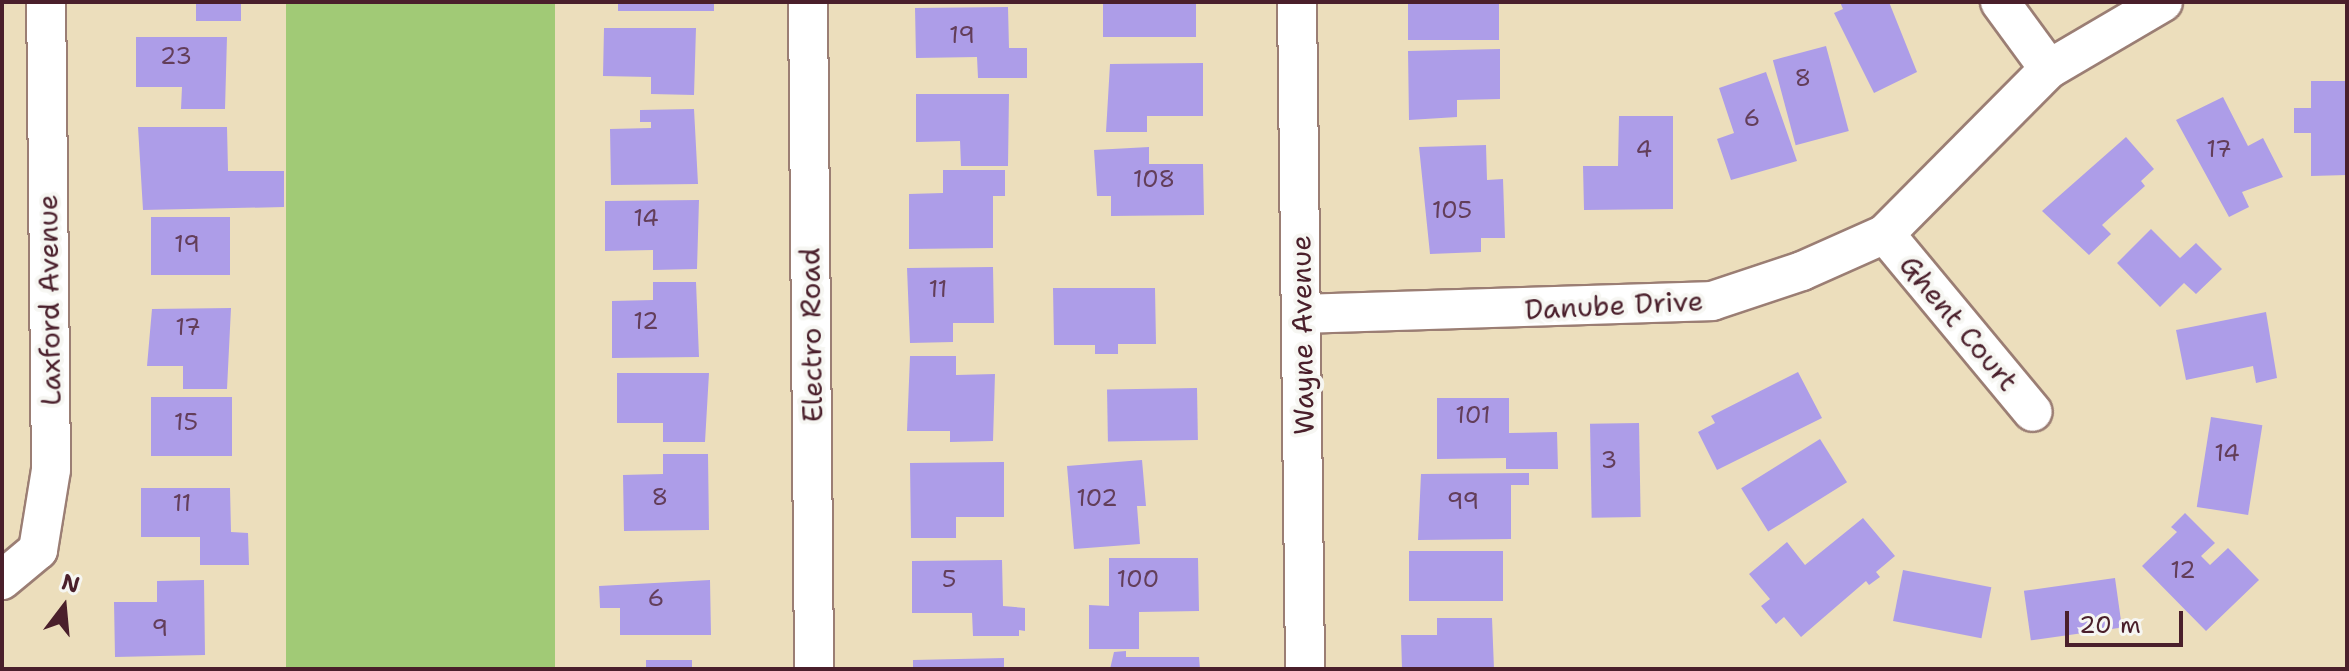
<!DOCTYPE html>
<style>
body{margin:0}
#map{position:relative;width:2349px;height:671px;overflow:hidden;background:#ecdebc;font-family:"Shantell Sans",sans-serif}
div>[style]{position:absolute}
.green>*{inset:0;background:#a1ca76;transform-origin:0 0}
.building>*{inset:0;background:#ad9de8;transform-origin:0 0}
.roads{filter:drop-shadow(2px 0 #9b7e74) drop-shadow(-2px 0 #9b7e74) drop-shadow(0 2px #9b7e74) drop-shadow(0 -2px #9b7e74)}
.minor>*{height:38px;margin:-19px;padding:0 19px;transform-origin:19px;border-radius:19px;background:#fff}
span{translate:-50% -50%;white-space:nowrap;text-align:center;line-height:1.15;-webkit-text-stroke:8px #f6f6f2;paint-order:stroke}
.number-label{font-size:24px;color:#633e5a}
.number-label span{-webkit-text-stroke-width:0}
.street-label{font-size:28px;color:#4a1f2b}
.frame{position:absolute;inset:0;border:4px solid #4a1f2b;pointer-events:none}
.north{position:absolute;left:24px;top:567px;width:80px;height:80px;-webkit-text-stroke:6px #f6f6f2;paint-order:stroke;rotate:16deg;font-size:22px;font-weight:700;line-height:32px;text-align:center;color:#4a1f2b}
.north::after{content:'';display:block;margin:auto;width:28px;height:36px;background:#4a1f2b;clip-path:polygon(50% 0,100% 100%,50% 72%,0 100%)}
.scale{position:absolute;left:2065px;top:611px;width:118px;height:36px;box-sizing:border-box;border:4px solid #4a1f2b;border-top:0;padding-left:10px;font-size:24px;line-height:28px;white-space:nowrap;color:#4a1f2b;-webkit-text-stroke:6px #f6f6f2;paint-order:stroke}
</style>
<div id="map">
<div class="green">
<i style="left:286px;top:2px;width:269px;height:667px"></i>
</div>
<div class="building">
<i style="left:196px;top:2px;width:45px;height:19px"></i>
<i style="left:618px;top:2px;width:96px;height:9px"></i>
<i style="left:1103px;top:2px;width:93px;height:35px"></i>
<i style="left:1408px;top:2px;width:91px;height:38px"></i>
<i style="clip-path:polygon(1840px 2px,1889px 2px,1917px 72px,1874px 93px,1834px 13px,1843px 9px)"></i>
<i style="clip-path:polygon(1008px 7px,1009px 48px,1027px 48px,1027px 78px,978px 78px,977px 57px,916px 58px,915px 8px)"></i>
<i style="clip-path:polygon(604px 28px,696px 28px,694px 95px,651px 94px,651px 77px,603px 76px)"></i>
<i style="clip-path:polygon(136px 37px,227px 37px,225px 109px,181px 109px,182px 87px,136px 87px)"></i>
<i style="left:1826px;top:46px;width:88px;height:55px;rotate:75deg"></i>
<i style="clip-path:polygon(1500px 49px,1500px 99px,1457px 100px,1457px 117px,1409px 120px,1408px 51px)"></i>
<i style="clip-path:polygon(1203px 63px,1203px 116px,1147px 116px,1147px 132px,1106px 132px,1110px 64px)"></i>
<i style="clip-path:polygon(1766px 72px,1797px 161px,1731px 180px,1717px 139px,1734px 133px,1719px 88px)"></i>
<i style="clip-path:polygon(2311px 81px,2347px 81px,2347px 175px,2311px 176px,2311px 133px,2294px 133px,2294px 108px,2311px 108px)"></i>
<i style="clip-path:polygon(916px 94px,1009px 94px,1008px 166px,961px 166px,960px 141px,916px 142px)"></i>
<i style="clip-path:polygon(2223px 97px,2248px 146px,2263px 138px,2283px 177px,2242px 192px,2249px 207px,2229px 217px,2176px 120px)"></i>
<i style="clip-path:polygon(694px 109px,698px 184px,611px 185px,610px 129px,651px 128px,651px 122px,640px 122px,640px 110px)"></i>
<i style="clip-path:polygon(1619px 116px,1673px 116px,1673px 209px,1584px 210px,1583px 166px,1618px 166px)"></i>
<i style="clip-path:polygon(138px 127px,227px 127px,228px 171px,284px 171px,284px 207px,143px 210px)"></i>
<i style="clip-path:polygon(2126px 137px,2154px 169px,2141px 181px,2145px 186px,2102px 225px,2111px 234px,2089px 255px,2042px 211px)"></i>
<i style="clip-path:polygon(1486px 145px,1487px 180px,1503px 179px,1505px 238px,1481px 238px,1481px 252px,1430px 254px,1419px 147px)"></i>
<i style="clip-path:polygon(1149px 147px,1149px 164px,1203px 164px,1204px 215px,1111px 216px,1111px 196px,1097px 196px,1094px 150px)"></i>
<i style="clip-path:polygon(943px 170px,1005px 170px,1005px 196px,993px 196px,993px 248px,909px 249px,909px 194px,943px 193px)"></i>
<i style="clip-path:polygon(699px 200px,697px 269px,653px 270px,653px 250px,605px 251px,605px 201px)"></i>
<i style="left:230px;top:217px;width:58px;height:79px;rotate:90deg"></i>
<i style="clip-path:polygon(2151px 229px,2180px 258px,2196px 243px,2222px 269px,2196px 294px,2184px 283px,2160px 307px,2117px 263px)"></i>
<i style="clip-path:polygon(993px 267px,994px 323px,953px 323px,953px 342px,910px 343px,907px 268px)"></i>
<i style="clip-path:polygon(653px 282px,696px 282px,699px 357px,612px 358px,612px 301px,653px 300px)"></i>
<i style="clip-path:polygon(1053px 288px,1155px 288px,1156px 344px,1118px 344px,1118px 354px,1095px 354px,1095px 345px,1054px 345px)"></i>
<i style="clip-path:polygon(231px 308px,227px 389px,183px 389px,183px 366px,147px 366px,152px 309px)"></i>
<i style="clip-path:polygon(2266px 312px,2277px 378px,2256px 383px,2253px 366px,2186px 380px,2176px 330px)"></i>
<i style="clip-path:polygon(910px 356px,956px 356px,956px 375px,995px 374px,993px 441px,950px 442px,950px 431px,907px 431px)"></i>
<i style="clip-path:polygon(1798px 372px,1822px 418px,1717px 470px,1698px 432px,1715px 423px,1711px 416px)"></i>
<i style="clip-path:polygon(617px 373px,709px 373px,705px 442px,663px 442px,663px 423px,617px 423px)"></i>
<i style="left:1197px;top:388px;width:52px;height:90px;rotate:89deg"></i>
<i style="left:232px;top:397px;width:59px;height:81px;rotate:90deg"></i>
<i style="clip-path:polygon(1437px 398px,1509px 398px,1509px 433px,1557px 432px,1558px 469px,1506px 469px,1506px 458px,1437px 459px)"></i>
<i style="left:2211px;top:417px;width:52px;height:91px;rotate:9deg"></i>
<i style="left:1639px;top:423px;width:94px;height:49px;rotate:89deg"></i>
<i style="left:1820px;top:439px;width:51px;height:93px;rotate:58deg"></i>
<i style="clip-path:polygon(663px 454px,708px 454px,709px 530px,624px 531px,623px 475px,663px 474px)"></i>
<i style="clip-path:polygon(1142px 460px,1146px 506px,1137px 506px,1140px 544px,1074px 549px,1067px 466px)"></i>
<i style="clip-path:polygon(1004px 462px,1004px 517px,956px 517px,956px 538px,911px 538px,910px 463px)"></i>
<i style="clip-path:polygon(1529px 473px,1529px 485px,1511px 485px,1511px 539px,1418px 540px,1421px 474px)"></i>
<i style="clip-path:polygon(141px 488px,230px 488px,231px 532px,248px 533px,249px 565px,200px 565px,200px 537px,141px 537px)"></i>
<i style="clip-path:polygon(2185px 513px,2215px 543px,2201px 556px,2210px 565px,2228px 548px,2259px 580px,2206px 631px,2142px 566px,2177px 532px,2171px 527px)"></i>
<i style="clip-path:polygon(1863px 518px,1895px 556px,1876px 572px,1880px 577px,1869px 585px,1866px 581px,1801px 637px,1784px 617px,1776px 624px,1761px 606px,1770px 599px,1749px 574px,1787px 542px,1805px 565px)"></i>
<i style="left:1503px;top:551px;width:50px;height:94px;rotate:90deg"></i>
<i style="clip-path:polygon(1109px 558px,1198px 558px,1199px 611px,1139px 612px,1139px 649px,1089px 649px,1089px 605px,1109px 606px)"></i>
<i style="clip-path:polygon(1002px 560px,1003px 606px,1025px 608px,1025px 631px,1019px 630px,1019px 636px,973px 636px,972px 613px,912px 613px,912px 561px)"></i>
<i style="left:1903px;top:570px;width:90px;height:52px;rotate:11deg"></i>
<i style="left:2115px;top:578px;width:50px;height:92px;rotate:82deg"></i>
<i style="clip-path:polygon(204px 580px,205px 655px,115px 657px,114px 602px,157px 602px,157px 581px)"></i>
<i style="clip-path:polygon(710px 580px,711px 635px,620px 635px,620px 608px,600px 608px,599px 586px)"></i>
<i style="clip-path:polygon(1437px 618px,1492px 618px,1494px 669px,1402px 669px,1401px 635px,1437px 635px)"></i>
<i style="clip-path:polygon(1126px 651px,1126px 657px,1199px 657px,1200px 669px,1110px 669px,1114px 652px)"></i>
<i style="clip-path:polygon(1004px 658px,1004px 669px,913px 669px,913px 660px)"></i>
<i style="left:692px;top:660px;width:9px;height:46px;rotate:90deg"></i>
</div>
<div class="roads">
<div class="minor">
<i style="left:808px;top:2px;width:667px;rotate:89.48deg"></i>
<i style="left:1297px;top:2px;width:667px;rotate:89.31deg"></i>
<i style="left:2000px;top:2px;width:83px;rotate:53.8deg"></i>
<i style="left:1885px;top:234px;width:231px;rotate:50.3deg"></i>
<i style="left:1303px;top:314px;width:409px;rotate:-1.8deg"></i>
<i style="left:1712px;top:301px;width:95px;rotate:-18.4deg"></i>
<i style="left:1802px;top:271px;width:91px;rotate:-24deg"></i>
<i style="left:1885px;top:234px;width:233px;rotate:-45.2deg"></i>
<i style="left:2049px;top:69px;width:132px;rotate:-30.4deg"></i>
<i style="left:2px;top:580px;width:47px;rotate:-39.8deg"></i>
<i style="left:38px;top:550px;width:81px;rotate:-80.8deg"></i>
<i style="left:51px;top:470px;width:468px;rotate:-90.6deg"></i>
</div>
</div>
<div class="number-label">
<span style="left:962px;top:36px">19</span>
<span style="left:176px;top:57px">23</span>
<span style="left:1803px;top:79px">8</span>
<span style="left:1752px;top:119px">6</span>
<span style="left:1644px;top:150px">4</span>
<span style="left:2219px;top:150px">17</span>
<span style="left:1154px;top:180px">108</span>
<span style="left:1452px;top:211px">105</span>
<span style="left:646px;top:219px">14</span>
<span style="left:187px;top:245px">19</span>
<span style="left:938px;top:290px">11</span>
<span style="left:646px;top:322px">12</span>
<span style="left:188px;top:328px">17</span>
<span style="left:1473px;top:416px">101</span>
<span style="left:186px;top:423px">15</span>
<span style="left:2227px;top:454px">14</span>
<span style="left:1609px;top:461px">3</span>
<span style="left:660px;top:498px">8</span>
<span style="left:1097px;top:499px">102</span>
<span style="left:1463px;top:502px">99</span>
<span style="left:182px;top:504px">11</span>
<span style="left:2183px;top:571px">12</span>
<span style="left:949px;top:580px">5</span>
<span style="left:1138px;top:580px">100</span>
<span style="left:656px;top:599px">6</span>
<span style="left:160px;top:629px">9</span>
</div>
<div class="street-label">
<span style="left:49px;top:300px;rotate:-91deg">Laxford Avenue</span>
<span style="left:1614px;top:305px;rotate:-3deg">Danube Drive</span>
<span style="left:1959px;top:323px;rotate:50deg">Ghent Court</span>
<span style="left:811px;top:335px;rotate:-91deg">Electro Road</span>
<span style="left:1302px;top:335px;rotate:-91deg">Wayne Avenue</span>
</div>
<div class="frame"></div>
<div class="north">N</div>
<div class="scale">20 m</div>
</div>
